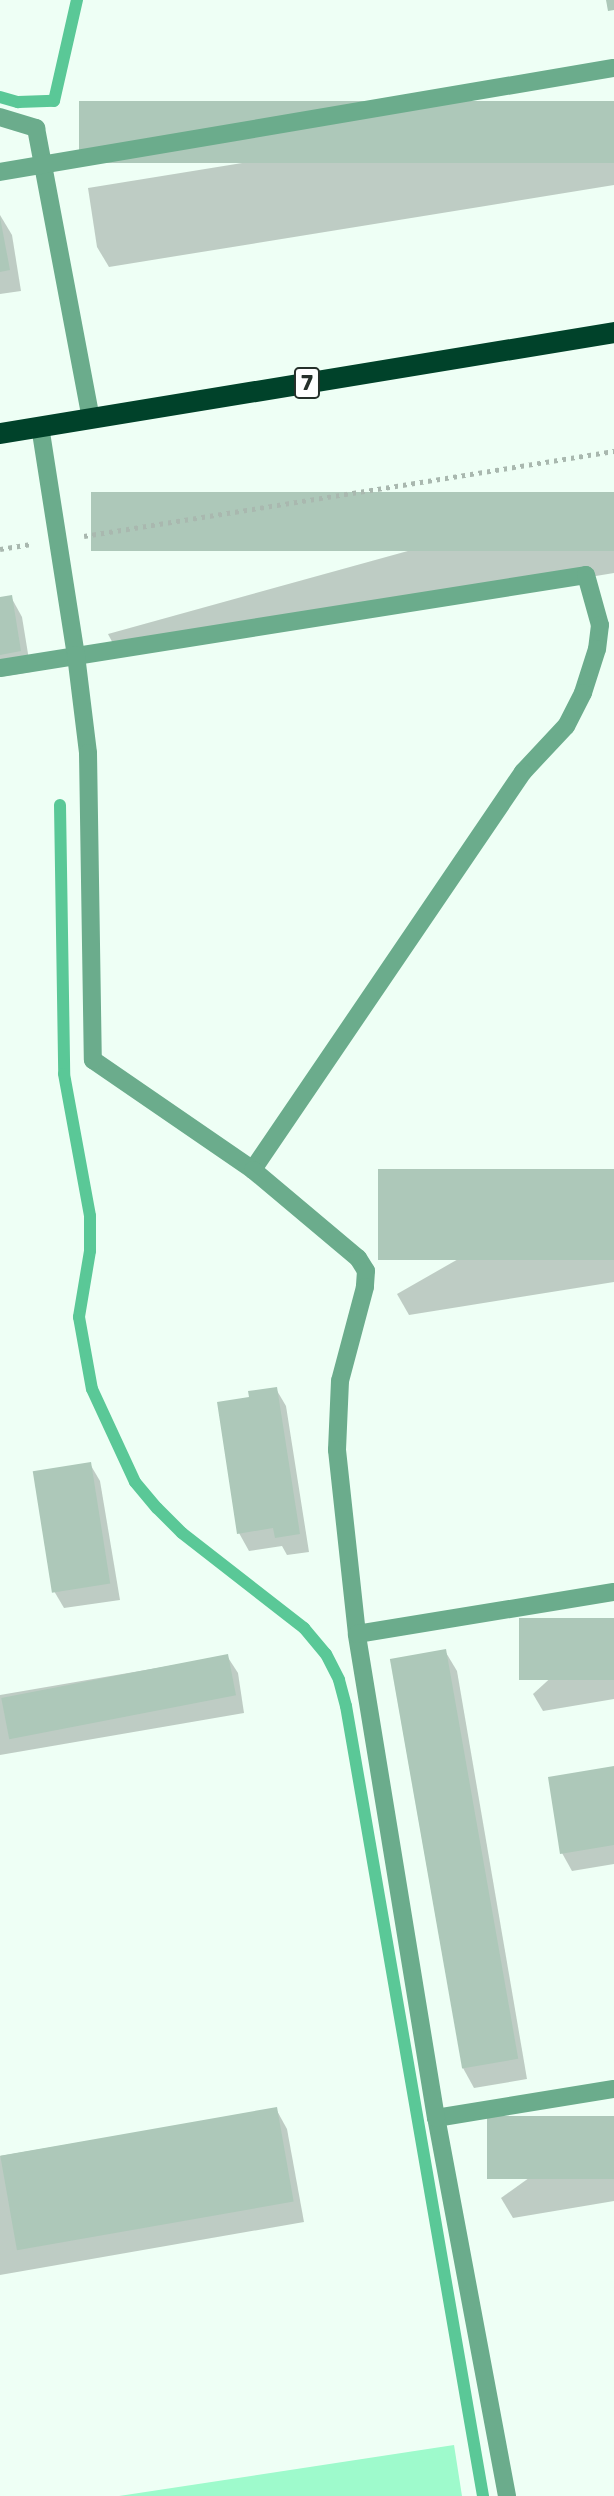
<!DOCTYPE html>
<style>
body{margin:0}
#map{position:relative;width:614px;height:2496px;overflow:hidden;background:#eefff5;font-family:Rubik,sans-serif}
div>[style]{position:absolute}
.green>*{inset:0;background:#9efacc}
.shadow>*{inset:0;background:#0003}
.stream>*{height:12px;margin:-6px;padding:0 6px;transform-origin:6px;border-radius:6px;background:#5ac897}
.building>*{inset:0;background:#adc8b9;transform-origin:0 0}
.path>*{height:4.5px;margin-top:-2.25px;transform-origin:0;background:repeating-linear-gradient(90deg,#a9b8af 0 3.5px,transparent 0 8.5px)}
.lane>*{height:18px;margin:-9px;padding:0 9px;transform-origin:9px;border-radius:9px;background:#6bac8c}
.street>*{height:18px;margin:-9px;padding:0 9px;transform-origin:9px;border-radius:9px;background:#6bac8c}
.highway>*{height:21px;margin:-10.5px;padding:0 10.5px;transform-origin:10.5px;border-radius:10.5px;background:#00422a}
span{translate:-50% -50%;white-space:nowrap;text-align:center;line-height:1.15;-webkit-text-stroke:7px #fff;paint-order:stroke}
.shield-label span{padding:2px 5px;background:#fff;border:2px solid;border-radius:5px;-webkit-text-stroke-width:0}
.shield-label{font-size:21px;color:#25302a;font-weight:700}
</style>
<div id="map">
<div class="green">
<i style="clip-path:polygon(454px 2445px,462px 2496px,119px 2496px)"></i>
</div>
<div class="shadow">
<i style="clip-path:polygon(614px 103px,614px 185px,109px 267px,97px 247px,88px 188px)"></i>
<i style="clip-path:polygon(0 215px,12px 235px,21px 291px,0 294px)"></i>
<i style="clip-path:polygon(614px 494px,614px 573px,119px 655px,108px 634px)"></i>
<i style="clip-path:polygon(11px 597px,22px 617px,31px 672px,0 677px,0 598px)"></i>
<i style="clip-path:polygon(614px 1170px,614px 1282px,409px 1315px,397px 1294px)"></i>
<i style="clip-path:polygon(276px 1389px,286px 1406px,309px 1552px,287px 1555px,282px 1546px,249px 1551px,239px 1533px,251px 1399px)"></i>
<i style="clip-path:polygon(90px 1464px,100px 1481px,120px 1600px,64px 1608px,54px 1591px)"></i>
<i style="clip-path:polygon(614px 1620px,614px 1699px,543px 1711px,533px 1694px)"></i>
<i style="clip-path:polygon(445px 1651px,457px 1671px,527px 2079px,474px 2088px,463px 2068px,392px 1660px)"></i>
<i style="clip-path:polygon(227px 1656px,238px 1673px,244px 1713px,0 1755px,0 1695px)"></i>
<i style="clip-path:polygon(614px 1768px,614px 1864px,572px 1871px,562px 1853px)"></i>
<i style="clip-path:polygon(276px 2109px,287px 2129px,304px 2222px,0 2275px,0 2156px)"></i>
<i style="clip-path:polygon(614px 2117px,614px 2201px,513px 2218px,501px 2198px)"></i>
</div>
<div class="stream">
<i style="left:0;top:97px;width:19px;rotate:16deg"></i>
<i style="left:18px;top:102px;width:36px;rotate:-2deg"></i>
<i style="left:54px;top:101px;width:104px;rotate:-77.2deg"></i>
<i style="left:60px;top:805px;width:269px;rotate:89.1deg"></i>
<i style="left:64px;top:1074px;width:144px;rotate:79.6deg"></i>
<i style="left:90px;top:1216px;width:35px;rotate:90deg"></i>
<i style="left:90px;top:1251px;width:67px;rotate:99.5deg"></i>
<i style="left:79px;top:1317px;width:73px;rotate:79.8deg"></i>
<i style="left:92px;top:1389px;width:102px;rotate:65.2deg"></i>
<i style="left:135px;top:1482px;width:34px;rotate:50deg"></i>
<i style="left:157px;top:1508px;width:35px;rotate:45deg"></i>
<i style="left:182px;top:1533px;width:155px;rotate:37.9deg"></i>
<i style="left:304px;top:1628px;width:34px;rotate:50deg"></i>
<i style="left:326px;top:1654px;width:29px;rotate:63deg"></i>
<i style="left:339px;top:1680px;width:27px;rotate:75deg"></i>
<i style="left:346px;top:1706px;width:802px;rotate:80.16deg"></i>
</div>
<div class="building">
<i style="clip-path:polygon(606px 0,614px 0,614px 10px,608px 11px)"></i>
<i style="left:614px;top:101px;width:62px;height:535px;rotate:90deg"></i>
<i style="clip-path:polygon(0 217px,10px 270px,0 272px)"></i>
<i style="left:614px;top:492px;width:59px;height:523px;rotate:90deg"></i>
<i style="clip-path:polygon(12px 595px,21px 651px,0 655px,0 597px)"></i>
<i style="left:614px;top:1169px;width:91px;height:236px;rotate:90deg"></i>
<i style="clip-path:polygon(277px 1387px,300px 1534px,275px 1538px,273px 1528px,237px 1534px,217px 1402px,249px 1397px,248px 1391px)"></i>
<i style="left:91px;top:1462px;width:123px;height:59px;rotate:81deg"></i>
<i style="left:614px;top:1618px;width:62px;height:95px;rotate:90deg"></i>
<i style="left:446px;top:1649px;width:416px;height:57px;rotate:80deg"></i>
<i style="left:228px;top:1654px;width:42px;height:231px;rotate:79deg"></i>
<i style="clip-path:polygon(614px 1766px,614px 1845px,560px 1854px,548px 1777px)"></i>
<i style="left:277px;top:2107px;width:96px;height:281px;rotate:80deg"></i>
<i style="left:614px;top:2116px;width:63px;height:127px;rotate:90deg"></i>
</div>
<div class="path">
<i style="left:84px;top:536px;width:537px;rotate:-9.11deg"></i>
<i style="left:0;top:549px;width:30px;rotate:-9deg"></i>
</div>
<div class="lane">
<i style="left:0;top:668px;width:593px;rotate:-9.02deg"></i>
<i style="left:586px;top:575px;width:52px;rotate:74.4deg"></i>
<i style="left:600px;top:625px;width:24px;rotate:97deg"></i>
<i style="left:597px;top:649px;width:46px;rotate:107.7deg"></i>
<i style="left:583px;top:693px;width:37px;rotate:117deg"></i>
<i style="left:566px;top:726px;width:63px;rotate:133.1deg"></i>
<i style="left:523px;top:772px;width:481px;rotate:124.2deg"></i>
<i style="left:93px;top:1060px;width:194px;rotate:34.5deg"></i>
<i style="left:253px;top:1170px;width:137px;rotate:40deg"></i>
<i style="left:358px;top:1258px;width:15px;rotate:58deg"></i>
<i style="left:366px;top:1271px;width:16px;rotate:94deg"></i>
<i style="left:365px;top:1287px;width:97px;rotate:104.9deg"></i>
<i style="left:340px;top:1381px;width:69px;rotate:92.5deg"></i>
<i style="left:337px;top:1450px;width:185px;rotate:83.8deg"></i>
</div>
<div class="street">
<i style="left:0;top:117px;width:38px;rotate:17deg"></i>
<i style="left:36px;top:128px;width:295px;rotate:79.3deg"></i>
<i style="left:0;top:172px;width:622px;rotate:-9.63deg"></i>
<i style="left:40px;top:426px;width:232px;rotate:81.1deg"></i>
<i style="left:76px;top:655px;width:99px;rotate:83deg"></i>
<i style="left:88px;top:753px;width:307px;rotate:89.1deg"></i>
<i style="left:436px;top:2118px;width:180px;rotate:-9.3deg"></i>
<i style="left:507px;top:2496px;width:385px;rotate:-100.6deg"></i>
<i style="left:436px;top:2118px;width:490px;rotate:-99.3deg"></i>
<i style="left:357px;top:1634px;width:260px;rotate:-9.3deg"></i>
</div>
<div class="highway">
<i style="left:0;top:433px;width:622px;rotate:-9.34deg"></i>
</div>
<div class="shield-label">
<span style="left:307px;top:383px">7</span>
</div>
</div>
